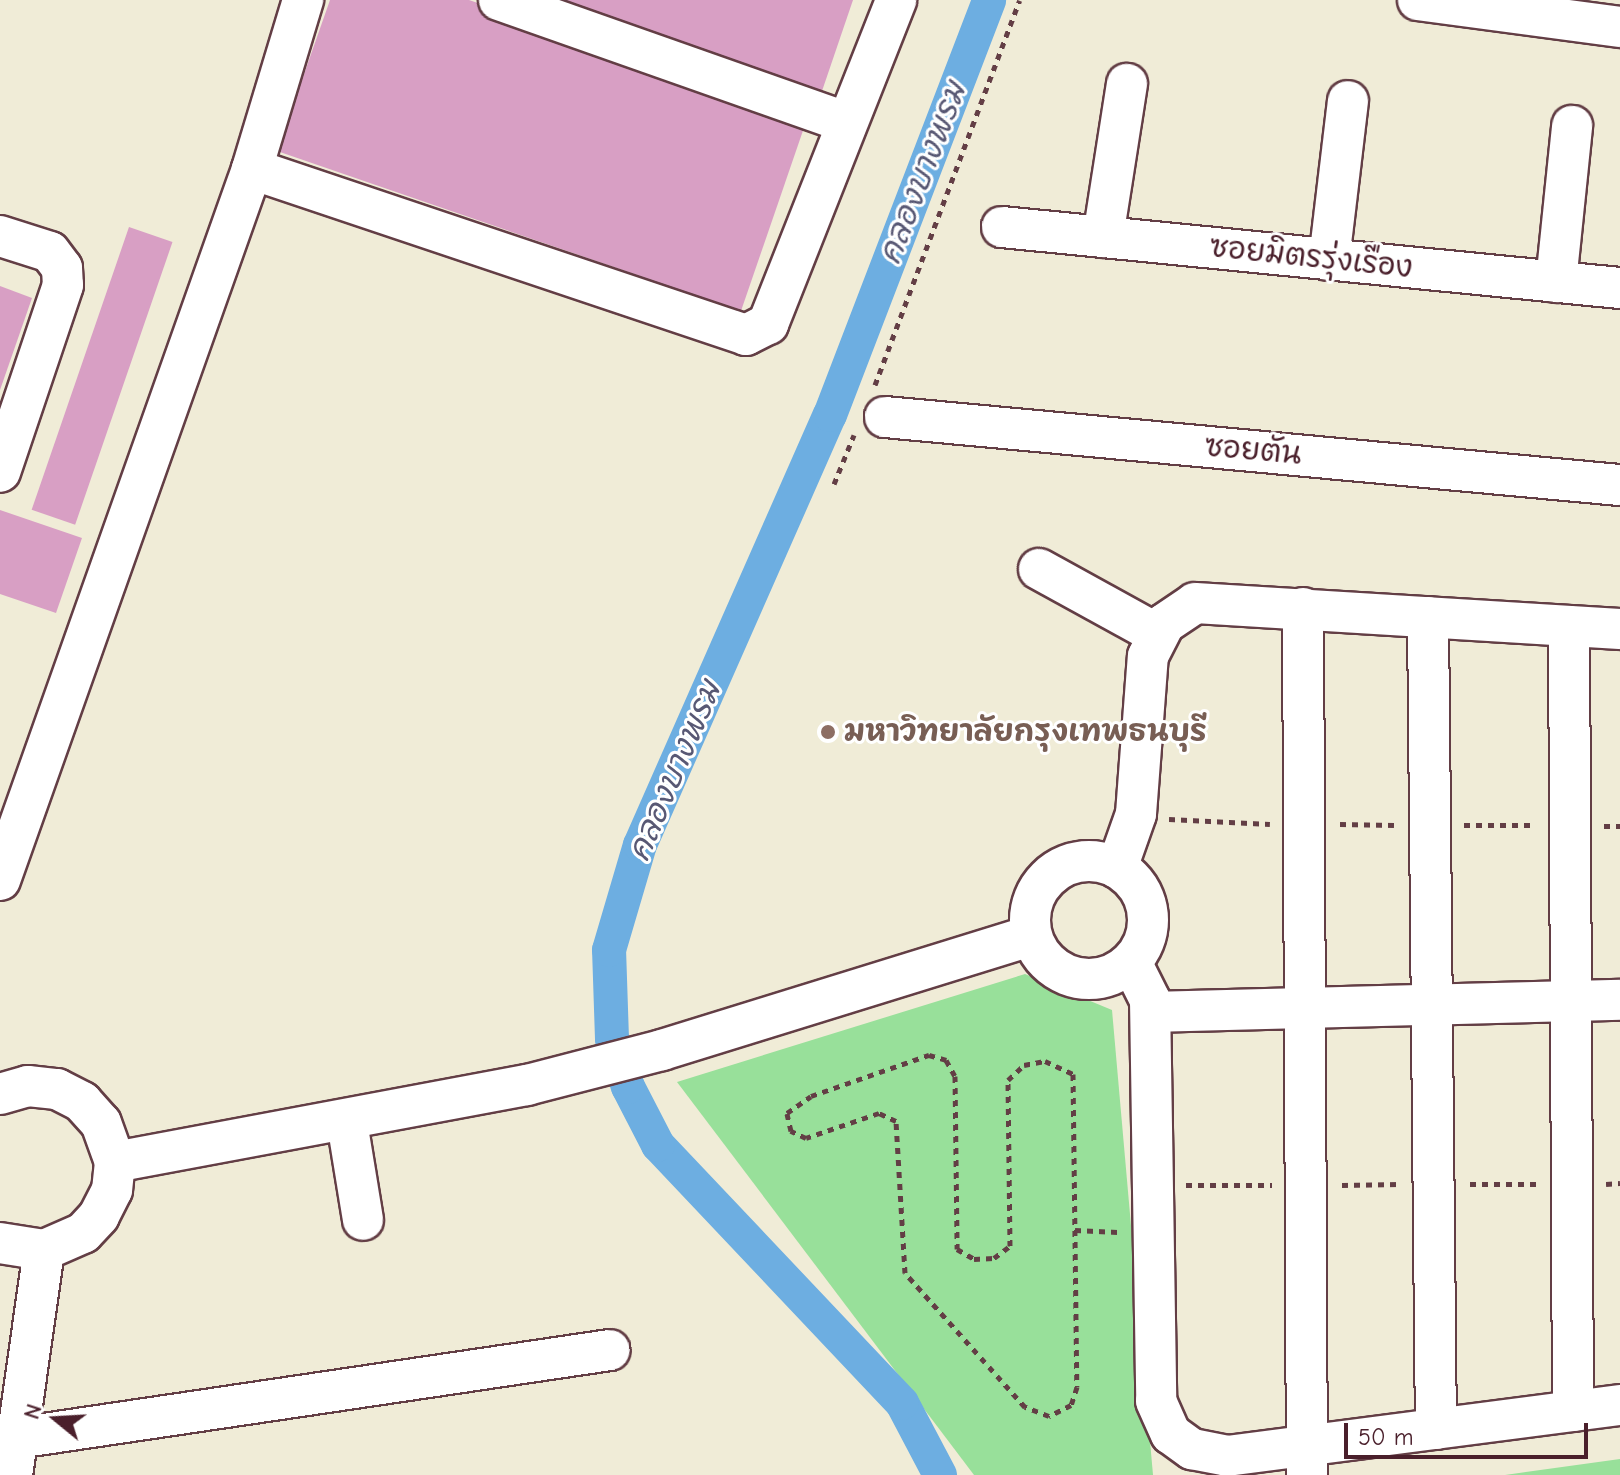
<!DOCTYPE html>
<meta charset="utf-8">
<style>
body{margin:0}
#map{position:relative;width:1620px;height:1475px;overflow:hidden;background:#f0ecd7;font-family:"Comic Neue","Playpen Sans Thai",sans-serif}
div>[style]{position:absolute}
.green>*{inset:0;background:#98e09a}
.canal>*{height:34px;margin:-17px;padding:0 17px;transform-origin:17px;border-radius:17px;background:#6daee1}
.building>*{inset:0;background:#d89fc4;transform-origin:0 0}
.path>*{height:5px;margin-top:-2.5px;transform-origin:0;background:repeating-linear-gradient(90deg,#633e45 0 6px,transparent 0 12px)}
.roads{filter:drop-shadow(2px 0 #633e45) drop-shadow(-2px 0 #633e45) drop-shadow(0 2px #633e45) drop-shadow(0 -2px #633e45)}
.minor>*{height:40px;margin:-20px;padding:0 20px;transform-origin:20px;border-radius:20px;background:#fff}
.minor>.ring{margin:-20px;padding:0;box-sizing:content-box;background:none;border:40px solid #fff;border-radius:50%}
.dots>*{width:22px;height:22px;translate:-50% -50%;box-sizing:border-box;border:4px solid #fff;border-radius:50%}
span{translate:-50% -50%;white-space:nowrap;text-align:center;line-height:1.15;-webkit-text-stroke:6px #fff;paint-order:stroke}
.street-label{font-size:30px;color:#4a1f2b}
.education-label{font-size:30px;color:#785e54;font-weight:700}
.left{translate:0 -50%;text-align:left}
.water-label{font-size:32px;color:#585874;font-style:italic}
.north{position:absolute;left:16px;top:1379px;width:80px;height:80px;-webkit-text-stroke:6px #fff;paint-order:stroke;rotate:288deg;font-size:22px;font-weight:700;line-height:32px;text-align:center;color:#4a1f2b}
.north::after{content:'';display:block;margin:auto;width:28px;height:36px;background:#4a1f2b;clip-path:polygon(50% 0,100% 100%,50% 72%,0 100%)}
.scale{position:absolute;left:1344px;top:1423px;width:244px;height:36px;box-sizing:border-box;border:4px solid #4a1f2b;border-top:0;padding-left:10px;font-size:24px;line-height:28px;white-space:nowrap;color:#4a1f2b;-webkit-text-stroke:6px #fff;paint-order:stroke}
</style>
<div id="map">
<div class="green">
<i style="clip-path:polygon(1025px 974px,1112px 1010px,1153px 1475px,974px 1475px,677px 1082px)"></i>
<i style="clip-path:polygon(1620px 1459px,1620px 1475px,1505px 1475px)"></i>
</div>
<div class="canal">
<i style="left:940px;top:1475px;width:81px;rotate:-117.8deg"></i>
<i style="left:902px;top:1403px;width:355px;rotate:-133.4deg"></i>
<i style="left:658px;top:1145px;width:65px;rotate:-117.3deg"></i>
<i style="left:628px;top:1087px;width:51px;rotate:-108.4deg"></i>
<i style="left:612px;top:1039px;width:89px;rotate:-91.9deg"></i>
<i style="left:609px;top:950px;width:109px;rotate:-73.6deg"></i>
<i style="left:640px;top:845px;width:470px;rotate:-66.2deg"></i>
<i style="left:830px;top:415px;width:444px;rotate:-69deg"></i>
</div>
<div class="building">
<i style="clip-path:polygon(330px 0,469px 0,808px 116px,741px 311px,277px 151px)"></i>
<i style="clip-path:polygon(543px 0,853px 0,821px 94px)"></i>
<i style="left:129px;top:227px;width:46px;height:299px;rotate:19deg"></i>
<i style="clip-path:polygon(0 286px,32px 298px,0 390px)"></i>
<i style="clip-path:polygon(0 510px,82px 538px,56px 613px,0 594px)"></i>
</div>
<div class="path">
<i style="left:875px;top:385px;width:411px;rotate:-69.4deg"></i>
<i style="left:834px;top:484px;width:53px;rotate:-67.8deg"></i>
<i style="left:1169px;top:819px;width:101px;rotate:2.8deg"></i>
<i style="left:1340px;top:824px;width:54px;rotate:1.1deg"></i>
<i style="left:1464px;top:825px;width:70px"></i>
<i style="left:1604px;top:826px;width:16px"></i>
<i style="left:929px;top:1055px;width:18px;rotate:16deg"></i>
<i style="left:946px;top:1060px;width:18px;rotate:61deg"></i>
<i style="left:955px;top:1076px;width:173px;rotate:89.3deg"></i>
<i style="left:957px;top:1249px;width:20px;rotate:30deg"></i>
<i style="left:974px;top:1259px;width:20px;rotate:-3deg"></i>
<i style="left:994px;top:1258px;width:20px;rotate:-37deg"></i>
<i style="left:1010px;top:1246px;width:166px;rotate:-90.7deg"></i>
<i style="left:1008px;top:1080px;width:22px;rotate:-43deg"></i>
<i style="left:1024px;top:1065px;width:21px;rotate:-11deg"></i>
<i style="left:1045px;top:1061px;width:31px;rotate:25deg"></i>
<i style="left:1073px;top:1074px;width:313px;rotate:89.3deg"></i>
<i style="left:1077px;top:1387px;width:19px;rotate:108deg"></i>
<i style="left:1071px;top:1405px;width:25px;rotate:153deg"></i>
<i style="left:1049px;top:1416px;width:26px;rotate:-159deg"></i>
<i style="left:1025px;top:1407px;width:180px;rotate:-131.8deg"></i>
<i style="left:905px;top:1273px;width:152px;rotate:-93.4deg"></i>
<i style="left:896px;top:1121px;width:19px;rotate:-155deg"></i>
<i style="left:879px;top:1113px;width:77px;rotate:161.1deg"></i>
<i style="left:806px;top:1138px;width:17px;rotate:-155deg"></i>
<i style="left:791px;top:1131px;width:18px;rotate:-103deg"></i>
<i style="left:787px;top:1113px;width:29px;rotate:-35deg"></i>
<i style="left:811px;top:1096px;width:125px;rotate:-19.2deg"></i>
<i style="left:1470px;top:1184px;width:66px"></i>
<i style="left:1606px;top:1184px;width:14px;rotate:-4deg"></i>
<i style="left:1186px;top:1185px;width:86px"></i>
<i style="left:1342px;top:1185px;width:58px;rotate:-1deg"></i>
<i style="left:1075px;top:1230px;width:43px;rotate:2.7deg"></i>
</div>
<div class="roads">
<div class="minor">
<i style="left:499px;top:0;width:367px;rotate:19.4deg"></i>
<i style="left:1418px;top:0;width:204px;rotate:7.6deg"></i>
<i style="left:252px;top:169px;width:521px;rotate:18.57deg"></i>
<i style="left:746px;top:335px;width:25px;rotate:-27deg"></i>
<i style="left:768px;top:324px;width:348px;rotate:-68.4deg"></i>
<i style="left:1002px;top:227px;width:621px;rotate:5.64deg"></i>
<i style="left:0;top:236px;width:52px;rotate:17.7deg"></i>
<i style="left:50px;top:252px;width:20px;rotate:53deg"></i>
<i style="left:62px;top:268px;width:17px;rotate:87deg"></i>
<i style="left:63px;top:285px;width:197px;rotate:108.6deg"></i>
<i style="left:1103px;top:237px;width:155px;rotate:-81.1deg"></i>
<i style="left:1329px;top:260px;width:160px;rotate:-83.2deg"></i>
<i style="left:1556px;top:282px;width:157px;rotate:-84.1deg"></i>
<i style="left:885px;top:417px;width:738px;rotate:5.29deg"></i>
<i style="left:1039px;top:569px;width:135px;rotate:28.8deg"></i>
<i style="left:1303px;top:608px;width:867px;rotate:89.74deg"></i>
<i style="left:1428px;top:617px;width:812px;rotate:89.44deg"></i>
<i style="left:1569px;top:626px;width:785px;rotate:89.71deg"></i>
<i class="ring" style="left:1030px;top:861px;width:78px;height:78px"></i>
<i style="left:1117px;top:868px;width:57px;rotate:-70.6deg"></i>
<i style="left:1136px;top:814px;width:158px;rotate:-85.7deg"></i>
<i style="left:1148px;top:656px;width:36px;rotate:-63deg"></i>
<i style="left:1164px;top:624px;width:37px;rotate:-34deg"></i>
<i style="left:1195px;top:603px;width:426px;rotate:3.5deg"></i>
<i style="left:0;top:880px;width:754px;rotate:-70.48deg"></i>
<i style="left:252px;top:169px;width:177px;rotate:-73.2deg"></i>
<i style="left:1131px;top:962px;width:42px;rotate:63.4deg"></i>
<i style="left:1150px;top:1000px;width:401px;rotate:89.1deg"></i>
<i style="left:1156px;top:1401px;width:36px;rotate:66deg"></i>
<i style="left:1171px;top:1434px;width:26px;rotate:36deg"></i>
<i style="left:1192px;top:1449px;width:36px;rotate:11deg"></i>
<i style="left:1227px;top:1456px;width:396px;rotate:-7.4deg"></i>
<i style="left:1151px;top:1012px;width:469px;rotate:-1.5deg"></i>
<i style="left:0;top:1094px;width:29px;rotate:-16deg"></i>
<i style="left:28px;top:1086px;width:29px;rotate:6deg"></i>
<i style="left:57px;top:1089px;width:28px;rotate:27deg"></i>
<i style="left:82px;top:1102px;width:28px;rotate:48deg"></i>
<i style="left:101px;top:1123px;width:41px;rotate:70.3deg"></i>
<i style="left:115px;top:1162px;width:28px;rotate:96deg"></i>
<i style="left:112px;top:1190px;width:29px;rotate:117deg"></i>
<i style="left:99px;top:1216px;width:23px;rotate:133deg"></i>
<i style="left:83px;top:1233px;width:43px;rotate:156.4deg"></i>
<i style="left:44px;top:1250px;width:45px;rotate:-171deg"></i>
<i style="left:347px;top:1122px;width:99px;rotate:80.7deg"></i>
<i style="left:115px;top:1162px;width:419px;rotate:-10.6deg"></i>
<i style="left:527px;top:1085px;width:139px;rotate:-14.5deg"></i>
<i style="left:662px;top:1050px;width:386px;rotate:-17.2deg"></i>
<i style="left:17px;top:1438px;width:599px;rotate:-8.44deg"></i>
<i style="left:12px;top:1475px;width:227px;rotate:-81.9deg"></i>
</div>
</div>
<div class="dots">
<i style="left:828px;top:732px;background:#8d6e63"></i>
</div>
<div class="street-label">
<span style="left:1311px;top:258px;rotate:6deg">ซอยมิตรรุ่งเรือง</span>
<span style="left:1253px;top:451px;rotate:5deg">ซอยตัน</span>
</div>
<div class="education-label">
<span class="left" style="left:844px;top:732px">มหาวิทยาลัยกรุงเทพธนบุรี</span>
</div>
<div class="water-label">
<span style="left:923px;top:173px;rotate:-69deg">คลองบางพรม</span>
<span style="left:675px;top:771px;rotate:-67deg">คลองบางพรม</span>
</div>
<div class="north">N</div>
<div class="scale">50 m</div>
</div>
